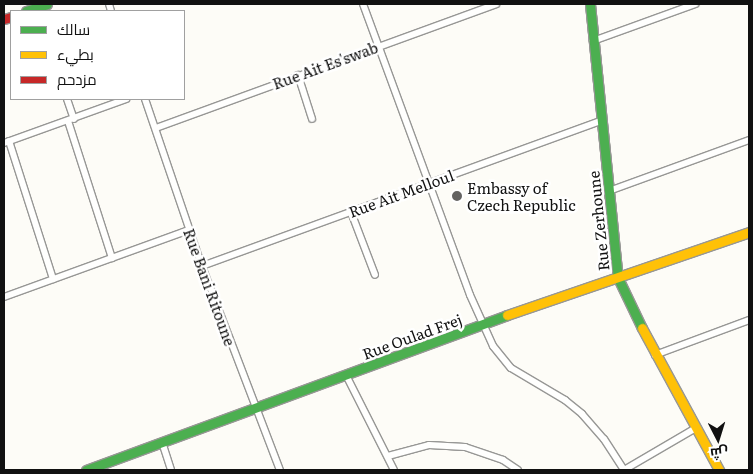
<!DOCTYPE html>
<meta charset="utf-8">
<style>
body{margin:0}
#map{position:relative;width:753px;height:474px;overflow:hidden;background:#fdfcf7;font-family:Literata,Cairo,serif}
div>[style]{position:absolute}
.roads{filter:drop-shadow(1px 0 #979795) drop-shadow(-1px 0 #979795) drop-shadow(0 1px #979795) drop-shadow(0 -1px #979795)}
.street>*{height:6px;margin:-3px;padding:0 3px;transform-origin:3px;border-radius:3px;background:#fffffe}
.fast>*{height:9px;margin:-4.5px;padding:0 4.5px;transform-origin:4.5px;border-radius:4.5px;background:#4caf50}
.slow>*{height:9px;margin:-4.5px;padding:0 4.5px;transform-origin:4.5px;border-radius:4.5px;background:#ffc107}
.jam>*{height:9px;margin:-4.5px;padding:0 4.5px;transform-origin:4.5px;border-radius:4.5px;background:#c62828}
.dots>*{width:14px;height:14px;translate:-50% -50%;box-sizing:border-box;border:2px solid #fff;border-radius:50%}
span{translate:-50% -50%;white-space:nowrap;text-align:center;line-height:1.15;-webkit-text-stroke:5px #fff;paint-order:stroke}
.street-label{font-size:15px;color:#111}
.poi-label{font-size:15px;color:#111}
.left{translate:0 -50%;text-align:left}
.frame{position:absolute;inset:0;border:5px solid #111;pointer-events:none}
.legend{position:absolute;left:10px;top:10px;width:175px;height:90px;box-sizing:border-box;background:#fff;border:1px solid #a0a0a0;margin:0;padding:6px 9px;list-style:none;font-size:15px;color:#111}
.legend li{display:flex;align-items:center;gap:10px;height:25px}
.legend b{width:25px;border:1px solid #a0a0a0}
.north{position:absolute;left:693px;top:414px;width:50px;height:50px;-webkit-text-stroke:4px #fff;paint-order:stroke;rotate:175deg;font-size:14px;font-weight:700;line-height:20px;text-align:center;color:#111}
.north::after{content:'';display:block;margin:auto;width:18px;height:22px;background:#111;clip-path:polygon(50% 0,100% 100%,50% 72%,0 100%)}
</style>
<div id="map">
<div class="roads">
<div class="street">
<i style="left:109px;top:4px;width:7px;rotate:74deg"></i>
<i style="left:363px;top:4px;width:310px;rotate:69.8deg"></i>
<i style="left:470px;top:295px;width:56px;rotate:65.7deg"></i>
<i style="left:493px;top:346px;width:28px;rotate:51deg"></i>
<i style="left:511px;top:368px;width:63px;rotate:30.7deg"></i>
<i style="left:565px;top:400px;width:22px;rotate:39deg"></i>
<i style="left:582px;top:414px;width:33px;rotate:49deg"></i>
<i style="left:604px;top:439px;width:37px;rotate:57deg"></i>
<i style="left:593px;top:41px;width:109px;rotate:-19.9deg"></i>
<i style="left:298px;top:75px;width:46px;rotate:72.3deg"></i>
<i style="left:67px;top:99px;width:21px;rotate:71deg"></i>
<i style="left:145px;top:99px;width:176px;rotate:71.2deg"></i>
<i style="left:202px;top:266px;width:218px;rotate:69.1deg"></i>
<i style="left:68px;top:121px;width:144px;rotate:72.2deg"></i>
<i style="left:156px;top:128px;width:362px;rotate:-20deg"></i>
<i style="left:9px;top:141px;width:145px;rotate:72.3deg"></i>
<i style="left:4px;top:143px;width:130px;rotate:-19.8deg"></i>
<i style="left:609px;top:191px;width:149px;rotate:-20deg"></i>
<i style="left:351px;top:212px;width:67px;rotate:69.1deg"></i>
<i style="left:202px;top:266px;width:425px;rotate:-20deg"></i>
<i style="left:4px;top:297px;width:197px;rotate:-19.9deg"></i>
<i style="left:655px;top:355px;width:100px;rotate:-20.4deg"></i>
<i style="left:346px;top:375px;width:106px;rotate:63.2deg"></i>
<i style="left:162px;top:442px;width:29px;rotate:72deg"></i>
<i style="left:388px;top:456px;width:42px;rotate:-15deg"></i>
<i style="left:429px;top:445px;width:36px;rotate:3deg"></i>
<i style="left:465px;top:447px;width:40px;rotate:18.9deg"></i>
<i style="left:503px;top:460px;width:18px;rotate:34deg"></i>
<i style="left:624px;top:470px;width:83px;rotate:-30.3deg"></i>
</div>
<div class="fast">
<i style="left:590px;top:4px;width:275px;rotate:84.2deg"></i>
<i style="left:618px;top:278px;width:55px;rotate:64.4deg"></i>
<i style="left:26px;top:11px;width:22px;rotate:-18deg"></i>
<i style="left:86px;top:470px;width:449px;rotate:-20.2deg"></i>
</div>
<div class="slow">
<i style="left:507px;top:315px;width:256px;rotate:-18.9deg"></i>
<i style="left:642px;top:328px;width:162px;rotate:61.5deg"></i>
</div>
<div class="jam">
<i style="left:4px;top:19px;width:7px;rotate:-16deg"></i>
</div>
</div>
<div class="dots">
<i style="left:457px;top:196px;background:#646362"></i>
</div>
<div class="street-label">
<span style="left:325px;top:65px;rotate:-20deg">Rue Ait Es'swab</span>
<span style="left:401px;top:193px;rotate:-20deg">Rue Ait Melloul</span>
<span style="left:598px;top:221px;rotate:-96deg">Rue Zerhoune</span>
<span style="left:210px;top:287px;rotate:70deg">Rue Bani Ritoune</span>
<span style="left:412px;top:336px;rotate:-20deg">Rue Oulad Frej</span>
</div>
<div class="poi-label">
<span class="left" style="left:467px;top:196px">Embassy of<br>Czech Republic</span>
</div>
<div class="frame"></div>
<ul class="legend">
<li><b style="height:6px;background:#4caf50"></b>سالك</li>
<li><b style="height:6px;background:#ffc107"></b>بطيء</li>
<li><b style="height:6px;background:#c62828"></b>مزدحم</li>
</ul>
<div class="north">ش</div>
</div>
